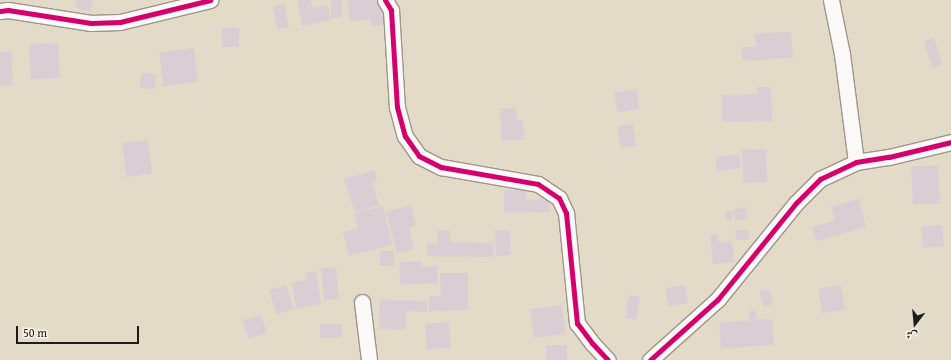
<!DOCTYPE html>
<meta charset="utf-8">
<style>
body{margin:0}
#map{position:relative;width:951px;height:360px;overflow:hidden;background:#e4dac8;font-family:"Gentium Book Plus",Amiri,serif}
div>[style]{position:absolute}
.building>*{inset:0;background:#daced4;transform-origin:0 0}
.roads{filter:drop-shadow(1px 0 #9b968c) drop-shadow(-1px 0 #9b968c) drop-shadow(0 1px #9b968c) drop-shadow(0 -1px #9b968c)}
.street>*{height:15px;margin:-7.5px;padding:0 7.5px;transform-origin:7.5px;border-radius:7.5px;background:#fbf9f7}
.cycleway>*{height:5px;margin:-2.5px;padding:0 2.5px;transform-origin:2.5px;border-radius:2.5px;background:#d6006c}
span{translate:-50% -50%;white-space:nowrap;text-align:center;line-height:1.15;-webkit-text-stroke:3px #fcf5e5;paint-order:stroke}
.north{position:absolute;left:895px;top:304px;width:40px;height:40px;-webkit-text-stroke:3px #fcf5e5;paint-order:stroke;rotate:196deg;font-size:11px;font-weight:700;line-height:16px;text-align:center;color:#1c1c1c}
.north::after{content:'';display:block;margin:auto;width:14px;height:18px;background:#1c1c1c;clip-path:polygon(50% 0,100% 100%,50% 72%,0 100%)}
.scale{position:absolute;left:16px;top:326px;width:123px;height:18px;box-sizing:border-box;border:2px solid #1c1c1c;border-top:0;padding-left:5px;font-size:12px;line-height:14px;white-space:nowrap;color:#1c1c1c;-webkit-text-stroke:3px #fcf5e5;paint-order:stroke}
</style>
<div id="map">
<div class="building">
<i style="clip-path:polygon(77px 0,92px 0,91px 11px,75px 8px)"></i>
<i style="clip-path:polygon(297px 0,311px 0,312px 8px,328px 5px,331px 20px,302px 26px)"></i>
<i style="left:331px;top:0;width:11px;height:18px"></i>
<i style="clip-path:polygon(347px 0,381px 0,384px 25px,371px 26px,370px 19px,350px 22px)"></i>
<i style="left:285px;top:4px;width:24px;height:12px;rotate:81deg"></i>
<i style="left:222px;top:28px;width:17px;height:19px"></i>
<i style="clip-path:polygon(791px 32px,793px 58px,743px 61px,741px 47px,756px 47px,755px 34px)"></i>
<i style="left:934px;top:38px;width:28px;height:11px;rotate:72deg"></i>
<i style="left:58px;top:43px;width:35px;height:29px;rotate:87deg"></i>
<i style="left:194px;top:48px;width:34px;height:35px;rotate:83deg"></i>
<i style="clip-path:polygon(11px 51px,13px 85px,0 86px,0 52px)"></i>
<i style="left:141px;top:73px;width:15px;height:15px;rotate:4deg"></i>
<i style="clip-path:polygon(758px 87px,771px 87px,772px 121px,722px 122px,722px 95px,758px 94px)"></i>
<i style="left:636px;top:89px;width:20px;height:22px;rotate:81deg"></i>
<i style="clip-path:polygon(516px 108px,517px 120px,523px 120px,524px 139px,502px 141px,500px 109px)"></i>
<i style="left:633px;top:124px;width:22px;height:16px;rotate:82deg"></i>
<i style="left:148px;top:140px;width:34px;height:26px;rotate:83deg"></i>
<i style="left:766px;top:149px;width:33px;height:24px;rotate:88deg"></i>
<i style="left:739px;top:154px;width:14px;height:24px;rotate:82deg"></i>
<i style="left:938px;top:165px;width:38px;height:27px;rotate:87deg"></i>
<i style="clip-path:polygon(374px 170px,377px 181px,372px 182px,379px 205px,355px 212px,344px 179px)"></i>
<i style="clip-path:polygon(504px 190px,525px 190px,526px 200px,549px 199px,550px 212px,504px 213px)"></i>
<i style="clip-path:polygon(858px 199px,866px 227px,816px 241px,812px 227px,835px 220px,831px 207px)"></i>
<i style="clip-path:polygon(411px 205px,416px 226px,409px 228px,414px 249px,397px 253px,386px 212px)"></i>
<i style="clip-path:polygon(383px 206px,392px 245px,349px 256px,343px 232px,358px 228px,354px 213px)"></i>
<i style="left:745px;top:207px;width:11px;height:13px;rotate:75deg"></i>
<i style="clip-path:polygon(725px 211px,732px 211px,732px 220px,726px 220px)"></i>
<i style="left:942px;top:225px;width:21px;height:21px;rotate:85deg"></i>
<i style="clip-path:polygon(438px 230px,450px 231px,450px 242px,493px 243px,493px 257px,427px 256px,427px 243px,437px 244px)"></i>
<i style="left:510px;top:230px;width:25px;height:15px;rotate:88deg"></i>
<i style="clip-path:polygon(735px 230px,748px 230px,749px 240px,736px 240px)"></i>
<i style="clip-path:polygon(717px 234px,719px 243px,732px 241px,735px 262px,713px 264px,710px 235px)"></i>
<i style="left:380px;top:251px;width:14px;height:15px"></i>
<i style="clip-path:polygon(421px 261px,421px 267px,437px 266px,438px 283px,400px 285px,399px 262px)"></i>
<i style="left:336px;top:267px;width:32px;height:15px;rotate:85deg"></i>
<i style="clip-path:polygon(316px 271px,321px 304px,296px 308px,292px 283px,306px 280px,305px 273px)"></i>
<i style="clip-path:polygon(440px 273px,468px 273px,468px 310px,429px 311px,429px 296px,441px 296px)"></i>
<i style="left:286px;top:285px;width:25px;height:18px;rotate:72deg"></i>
<i style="left:685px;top:285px;width:18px;height:20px;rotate:81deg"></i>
<i style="left:841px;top:285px;width:25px;height:23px;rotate:81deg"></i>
<i style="left:769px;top:289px;width:16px;height:10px;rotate:76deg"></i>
<i style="left:629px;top:295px;width:11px;height:23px;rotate:10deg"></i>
<i style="clip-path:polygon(380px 300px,427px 301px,427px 312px,406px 311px,406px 330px,379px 329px)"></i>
<i style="left:562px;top:305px;width:29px;height:32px;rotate:82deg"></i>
<i style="clip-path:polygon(749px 310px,756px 311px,757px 319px,749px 319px)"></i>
<i style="left:261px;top:315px;width:19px;height:19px;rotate:72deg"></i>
<i style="left:772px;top:319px;width:26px;height:53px;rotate:86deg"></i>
<i style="left:449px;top:322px;width:26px;height:24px;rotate:86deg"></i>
<i style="left:342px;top:324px;width:14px;height:22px;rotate:90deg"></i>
<i style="left:546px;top:345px;width:21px;height:15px"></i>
</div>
<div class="roads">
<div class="street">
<i style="left:385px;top:0;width:12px;rotate:59deg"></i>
<i style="left:391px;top:10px;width:97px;rotate:86.5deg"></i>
<i style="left:397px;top:107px;width:30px;rotate:75deg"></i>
<i style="left:405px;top:136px;width:24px;rotate:55deg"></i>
<i style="left:419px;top:156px;width:25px;rotate:27deg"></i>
<i style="left:441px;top:167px;width:98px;rotate:9.9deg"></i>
<i style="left:538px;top:184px;width:25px;rotate:34deg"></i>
<i style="left:559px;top:198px;width:17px;rotate:65deg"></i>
<i style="left:566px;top:213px;width:111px;rotate:84.3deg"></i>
<i style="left:577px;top:323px;width:25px;rotate:53deg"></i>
<i style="left:592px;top:343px;width:23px;rotate:47deg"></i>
<i style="left:831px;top:0;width:55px;rotate:78.5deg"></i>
<i style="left:842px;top:54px;width:109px;rotate:82.6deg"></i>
<i style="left:0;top:11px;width:8px;rotate:-7deg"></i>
<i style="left:8px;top:10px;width:84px;rotate:8.9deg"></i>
<i style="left:91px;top:23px;width:29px;rotate:-2deg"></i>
<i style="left:120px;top:22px;width:93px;rotate:-13.7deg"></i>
<i style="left:362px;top:302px;width:58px;rotate:83.1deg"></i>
<i style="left:650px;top:360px;width:91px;rotate:-41.9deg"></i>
<i style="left:718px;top:299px;width:124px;rotate:-50.9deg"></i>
<i style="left:796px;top:203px;width:34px;rotate:-45deg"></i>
<i style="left:820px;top:179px;width:40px;rotate:-25deg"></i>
<i style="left:856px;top:162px;width:33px;rotate:-9deg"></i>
<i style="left:889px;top:157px;width:64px;rotate:-13.6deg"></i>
</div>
</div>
<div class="cycleway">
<i style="left:385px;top:0;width:12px;rotate:59deg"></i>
<i style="left:391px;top:10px;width:97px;rotate:86.5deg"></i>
<i style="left:397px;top:107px;width:30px;rotate:75deg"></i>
<i style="left:405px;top:136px;width:24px;rotate:55deg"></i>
<i style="left:419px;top:156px;width:25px;rotate:27deg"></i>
<i style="left:441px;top:167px;width:98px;rotate:9.9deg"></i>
<i style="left:538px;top:184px;width:25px;rotate:34deg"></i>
<i style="left:559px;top:198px;width:17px;rotate:65deg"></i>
<i style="left:566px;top:213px;width:111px;rotate:84.3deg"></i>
<i style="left:577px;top:323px;width:25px;rotate:53deg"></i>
<i style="left:592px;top:343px;width:23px;rotate:47deg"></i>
<i style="left:0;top:11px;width:8px;rotate:-7deg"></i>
<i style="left:8px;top:10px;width:84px;rotate:8.9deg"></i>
<i style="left:91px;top:23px;width:29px;rotate:-2deg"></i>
<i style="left:120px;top:22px;width:93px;rotate:-13.7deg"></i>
<i style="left:650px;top:360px;width:91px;rotate:-41.9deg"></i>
<i style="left:718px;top:299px;width:124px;rotate:-50.9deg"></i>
<i style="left:796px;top:203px;width:34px;rotate:-45deg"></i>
<i style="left:820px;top:179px;width:40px;rotate:-25deg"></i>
<i style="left:856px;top:162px;width:33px;rotate:-9deg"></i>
<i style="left:889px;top:157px;width:64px;rotate:-13.6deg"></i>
</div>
<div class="north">ش</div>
<div class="scale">50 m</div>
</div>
